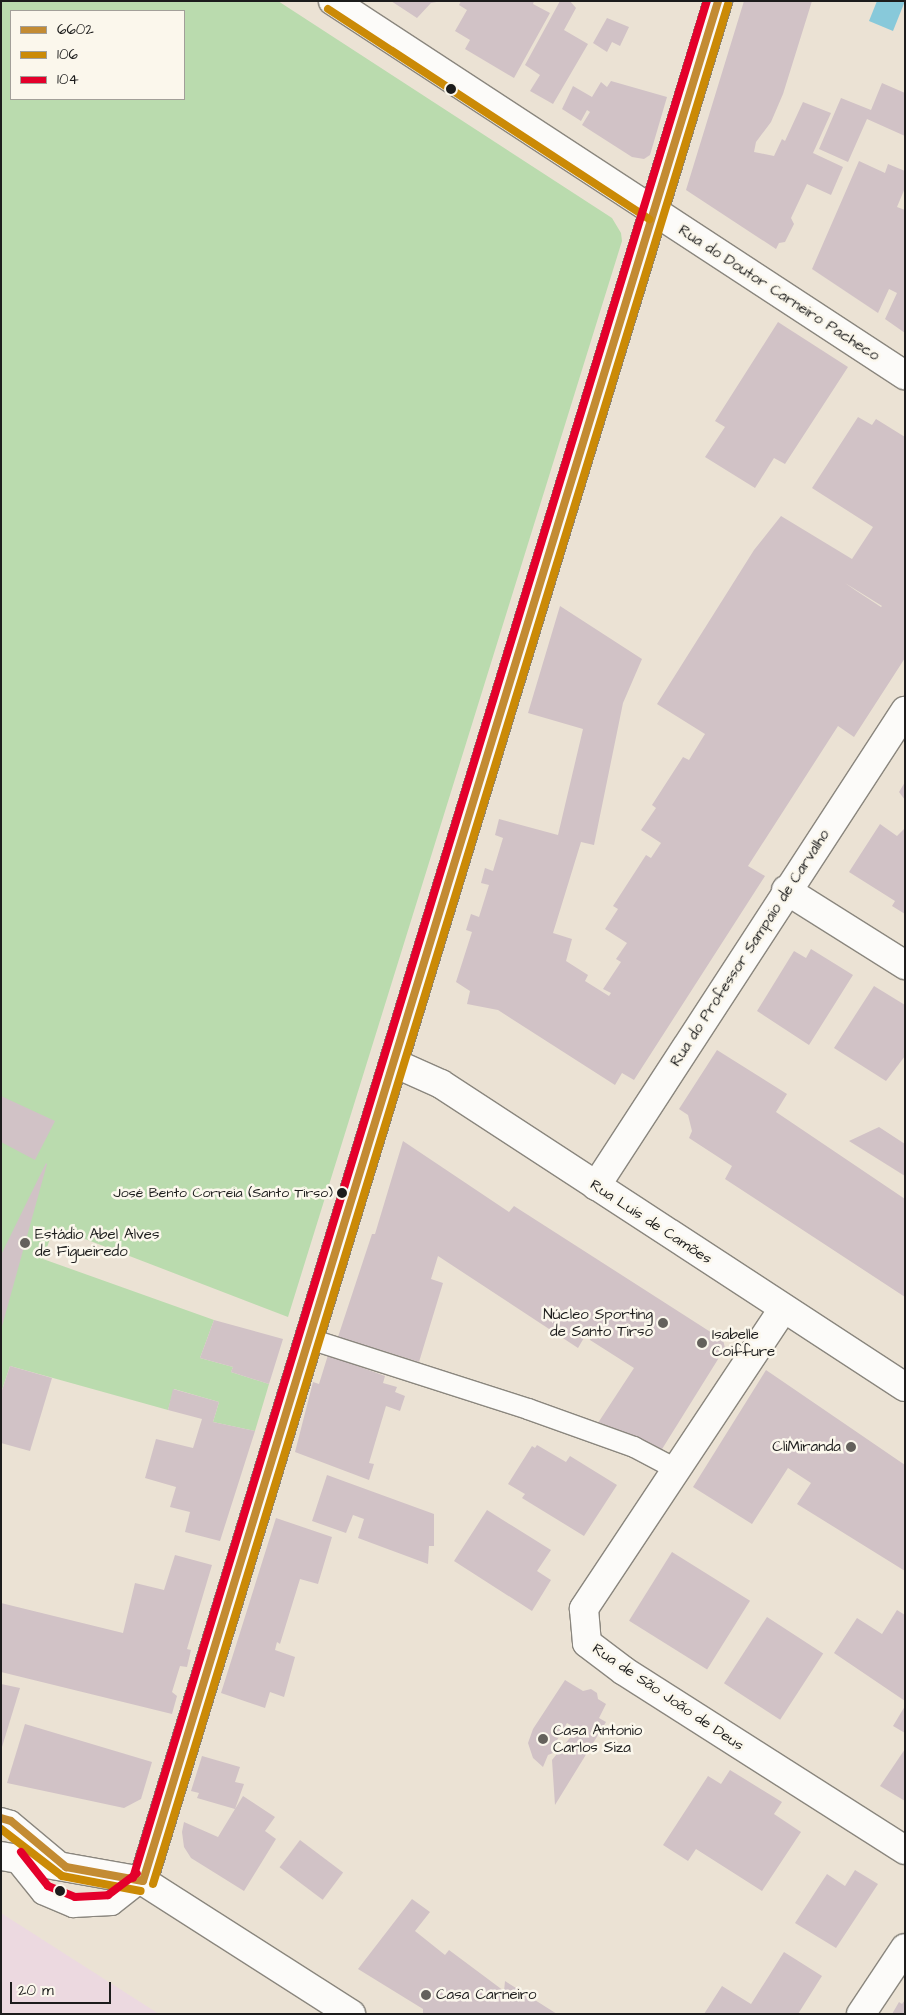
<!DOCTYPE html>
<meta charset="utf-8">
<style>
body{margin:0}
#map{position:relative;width:906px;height:2015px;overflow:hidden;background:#ebe2d4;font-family:"Architects Daughter",sans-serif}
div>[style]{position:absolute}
.built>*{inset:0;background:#ecd9e0}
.green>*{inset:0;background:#badbae}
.water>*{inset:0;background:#88c9da}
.building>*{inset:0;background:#d1c2c6;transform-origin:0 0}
.roads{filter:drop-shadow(1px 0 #8a867e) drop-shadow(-1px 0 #8a867e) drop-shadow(0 1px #8a867e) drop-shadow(0 -1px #8a867e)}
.service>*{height:20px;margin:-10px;padding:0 10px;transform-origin:10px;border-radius:10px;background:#fcfbf9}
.minor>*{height:28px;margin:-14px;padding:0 14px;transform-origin:14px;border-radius:14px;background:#fcfbf9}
.tertiary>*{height:28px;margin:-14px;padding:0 14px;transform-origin:14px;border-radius:14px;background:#fcfbf9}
.bus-1>*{height:8px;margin:-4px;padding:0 4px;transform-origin:4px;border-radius:4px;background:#c38b33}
.bus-2>*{height:8px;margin:-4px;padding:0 4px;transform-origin:4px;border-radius:4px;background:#cb8a06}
.bus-3>*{height:8px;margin:-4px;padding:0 4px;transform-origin:4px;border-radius:4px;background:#e4002b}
.dots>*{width:14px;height:14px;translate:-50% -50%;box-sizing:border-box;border:2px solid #fbf7ec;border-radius:50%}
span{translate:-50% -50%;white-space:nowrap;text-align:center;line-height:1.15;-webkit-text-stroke:5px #fbf7ec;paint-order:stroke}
.bus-label{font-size:14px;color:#1c1c1c}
.right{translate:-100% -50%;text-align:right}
.street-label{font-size:15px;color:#1c1c1c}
.poi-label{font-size:15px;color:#1c1c1c}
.left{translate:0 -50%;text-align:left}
.frame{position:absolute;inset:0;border:2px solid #1c1c1c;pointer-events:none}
.legend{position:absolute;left:10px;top:10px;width:175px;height:90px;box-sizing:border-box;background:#fbf7ec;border:1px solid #a29f99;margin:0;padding:6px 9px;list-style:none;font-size:15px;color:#1c1c1c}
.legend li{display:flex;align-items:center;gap:10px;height:25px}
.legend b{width:25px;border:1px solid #a29f99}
.scale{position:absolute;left:10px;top:1982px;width:101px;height:22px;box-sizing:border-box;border:2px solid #1c1c1c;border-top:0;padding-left:6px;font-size:15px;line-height:18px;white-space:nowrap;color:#1c1c1c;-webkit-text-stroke:4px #fbf7ec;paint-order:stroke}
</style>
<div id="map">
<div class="built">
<i style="clip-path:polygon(1px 1913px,159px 2014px,1px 2014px)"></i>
</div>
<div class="green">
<i style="clip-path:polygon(evenodd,1px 1px,278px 1px,612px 218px,621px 233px,622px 241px,288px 1317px,54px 1227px,43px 1259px,214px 1320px,200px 1358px,233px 1367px,231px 1372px,269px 1384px,255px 1431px,213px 1422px,219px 1402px,174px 1389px,168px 1410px,10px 1366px,1px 1393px,1px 1px,11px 11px,184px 11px,184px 99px,11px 99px,11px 11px)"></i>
</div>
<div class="water">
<i style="clip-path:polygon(877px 1px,905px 1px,893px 31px,869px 21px)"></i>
</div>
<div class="building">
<i style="clip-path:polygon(391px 1px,442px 1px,431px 3px,417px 18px)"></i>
<i style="clip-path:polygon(461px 1px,534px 1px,533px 4px,550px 13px,514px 78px,465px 49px,470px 40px,455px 31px,467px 10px,459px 5px)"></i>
<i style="clip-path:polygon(560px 1px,570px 1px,576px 8px,564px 30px,588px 44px,553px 104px,530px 91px,540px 75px,525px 65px)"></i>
<i style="clip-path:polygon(744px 1px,812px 1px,783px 94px,771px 122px,756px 142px,754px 152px,774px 156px,782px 139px,785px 141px,803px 102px,831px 113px,813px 153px,843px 167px,831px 195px,807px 184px,791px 218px,794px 224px,785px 242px,779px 243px,776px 249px,686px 190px)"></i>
<i style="clip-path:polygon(607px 18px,629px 27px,620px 46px,612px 42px,607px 52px,593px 43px)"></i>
<i style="clip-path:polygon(611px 81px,667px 97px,650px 155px,644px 159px,632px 157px,582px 125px,590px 112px,587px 110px,581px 121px,562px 109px,573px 86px,592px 97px,601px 82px,607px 87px)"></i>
<i style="clip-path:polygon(882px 83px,905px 93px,905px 136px,867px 119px,848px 162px,819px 149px,841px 98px,871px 110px)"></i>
<i style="clip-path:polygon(859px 161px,885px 173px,888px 164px,905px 171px,905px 188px,897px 207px,905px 210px,905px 333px,885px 319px,897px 293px,889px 289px,878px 313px,812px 269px)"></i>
<i style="clip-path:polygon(778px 322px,848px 367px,785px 464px,774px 458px,755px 488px,705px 457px,725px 427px,715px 421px)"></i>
<i style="clip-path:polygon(evenodd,858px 417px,872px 425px,876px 419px,905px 437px,905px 658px,854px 737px,838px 726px,748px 866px,765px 876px,634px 1080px,622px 1073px,615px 1085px,498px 1010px,467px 1004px,470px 991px,456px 982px,472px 932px,466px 930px,471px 914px,479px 917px,489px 885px,481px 883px,485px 868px,493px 871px,503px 838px,495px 835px,499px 819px,558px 835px,583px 729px,528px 713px,560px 606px,642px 659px,623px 703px,594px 845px,581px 842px,553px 933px,572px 939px,566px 961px,588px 975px,585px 981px,609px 996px,611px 993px,603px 989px,621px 962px,616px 959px,627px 943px,605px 929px,618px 909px,613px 906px,646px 855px,651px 858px,661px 843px,641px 830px,656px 808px,652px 805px,683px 757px,689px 760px,705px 734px,657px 704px,754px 550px,781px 516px,852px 559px,873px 527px,812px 488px,858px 417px,845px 583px,882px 606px,881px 607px,855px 590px,845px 583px)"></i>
<i style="clip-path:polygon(905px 782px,905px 800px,899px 792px)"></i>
<i style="clip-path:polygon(880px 824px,897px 836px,905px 828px,905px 914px,892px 906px,895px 901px,849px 872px)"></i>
<i style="clip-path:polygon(811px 949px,853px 975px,809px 1045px,757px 1011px,794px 951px,806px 958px)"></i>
<i style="clip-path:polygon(874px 986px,905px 1005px,905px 1056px,886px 1081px,834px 1048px)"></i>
<i style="clip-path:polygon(717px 1050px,787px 1094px,776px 1112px,905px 1199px,905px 1297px,725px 1179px,732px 1166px,689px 1138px,692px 1131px,688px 1115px,679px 1109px)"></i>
<i style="clip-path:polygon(1px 1096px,55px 1121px,35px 1160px,1px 1142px)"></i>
<i style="clip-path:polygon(879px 1127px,905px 1144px,905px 1176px,849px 1141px)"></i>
<i style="clip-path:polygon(403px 1141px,509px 1212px,514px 1206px,723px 1340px,725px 1348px,659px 1454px,631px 1444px,598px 1423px,634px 1368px,590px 1340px,588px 1331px,578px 1348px,438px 1256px,431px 1279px,443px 1283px,419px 1362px,338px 1337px,372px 1234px,375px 1234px)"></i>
<i style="clip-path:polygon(46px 1163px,47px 1164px,1px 1330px,1px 1255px)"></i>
<i style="clip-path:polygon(214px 1320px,283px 1339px,269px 1384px,231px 1372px,233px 1367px,200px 1358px)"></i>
<i style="clip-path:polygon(328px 1355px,385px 1376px,383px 1383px,397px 1387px,395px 1392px,405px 1396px,400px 1411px,386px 1406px,369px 1463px,374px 1464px,369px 1480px,295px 1452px,313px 1382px,319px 1384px)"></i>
<i style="clip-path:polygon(10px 1366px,52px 1378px,30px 1451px,1px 1443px,1px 1393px)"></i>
<i style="clip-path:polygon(766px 1370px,905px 1465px,905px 1571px,797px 1504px,811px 1483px,788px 1468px,752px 1524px,693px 1487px)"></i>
<i style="clip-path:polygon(173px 1389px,219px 1402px,213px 1422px,255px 1431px,220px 1541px,185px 1532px,190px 1512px,170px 1507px,176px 1487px,145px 1478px,156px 1439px,193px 1448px,194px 1445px,202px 1419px,168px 1410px)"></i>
<i style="clip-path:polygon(537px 1445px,566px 1462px,570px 1456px,617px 1485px,584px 1536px,522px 1498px,525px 1494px,508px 1484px,532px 1446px,535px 1448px)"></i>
<i style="clip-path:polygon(327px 1475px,434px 1514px,434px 1546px,429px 1546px,428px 1564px,358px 1538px,364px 1519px,353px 1515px,346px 1533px,312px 1521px)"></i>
<i style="clip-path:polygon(487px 1510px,551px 1550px,537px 1571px,551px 1580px,532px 1611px,454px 1561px)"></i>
<i style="clip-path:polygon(276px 1518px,332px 1537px,318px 1584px,300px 1579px,280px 1644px,277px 1642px,275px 1650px,295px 1657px,284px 1697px,270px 1692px,265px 1708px,221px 1693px)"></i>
<i style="left:672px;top:1552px;width:92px;height:81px;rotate:32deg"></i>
<i style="clip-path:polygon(175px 1555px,212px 1565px,187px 1649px,191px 1650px,187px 1667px,180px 1666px,172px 1692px,177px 1696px,172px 1714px,1px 1672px,1px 1603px,123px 1633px,135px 1583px,164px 1590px)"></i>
<i style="clip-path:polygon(897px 1610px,905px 1615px,905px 1701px,834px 1653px,857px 1618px,882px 1634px)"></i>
<i style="left:767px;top:1617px;width:67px;height:79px;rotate:33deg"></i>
<i style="clip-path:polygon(565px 1680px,583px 1691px,591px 1689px,597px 1693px,598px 1699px,606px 1704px,599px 1718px,606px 1722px,555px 1805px,552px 1760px,577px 1729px,567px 1723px,553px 1747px,553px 1753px,548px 1755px,543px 1767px,533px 1758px,528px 1743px,533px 1729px)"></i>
<i style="clip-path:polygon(1px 1684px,20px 1688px,2px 1747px,1px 1747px)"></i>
<i style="clip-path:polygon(905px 1706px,905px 1733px,893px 1726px)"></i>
<i style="clip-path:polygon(25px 1724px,152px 1762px,141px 1799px,124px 1808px,7px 1783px)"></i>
<i style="clip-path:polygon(905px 1749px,905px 1801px,880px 1786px)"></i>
<i style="clip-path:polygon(202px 1756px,240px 1767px,235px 1782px,244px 1784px,235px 1809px,243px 1796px,275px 1817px,265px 1831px,276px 1839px,244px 1891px,191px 1858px,184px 1847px,182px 1832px,184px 1822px,218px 1837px,235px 1809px,197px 1798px,199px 1793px,191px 1791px)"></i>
<i style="clip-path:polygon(730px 1770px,782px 1802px,774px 1814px,801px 1832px,762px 1891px,696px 1849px,688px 1861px,663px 1845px,708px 1776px,721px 1784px)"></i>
<i style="left:300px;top:1840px;width:54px;height:34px;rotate:37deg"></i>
<i style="clip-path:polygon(855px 1870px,878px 1884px,836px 1948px,795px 1923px,827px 1874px,845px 1886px)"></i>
<i style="clip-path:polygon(412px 1899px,430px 1912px,415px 1931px,445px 1955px,449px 1950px,504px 1991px,505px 1981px,557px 2014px,423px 2014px,423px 2009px,358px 1969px)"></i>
<i style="clip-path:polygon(784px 1952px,822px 1976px,798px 2014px,704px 2014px,722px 1986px,751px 2004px)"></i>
<i style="clip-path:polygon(905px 2000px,905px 2014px,892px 2014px,899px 2002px,902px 2004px)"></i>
</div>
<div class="roads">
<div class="service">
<i style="left:310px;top:1339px;width:229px;rotate:17.8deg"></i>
<i style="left:528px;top:1409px;width:113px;rotate:19.7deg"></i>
<i style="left:634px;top:1447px;width:47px;rotate:27.6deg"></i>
<i style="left:1px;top:1818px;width:10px;rotate:17deg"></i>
<i style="left:11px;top:1821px;width:72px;rotate:39.9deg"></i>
<i style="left:13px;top:1858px;width:46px;rotate:51.1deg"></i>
<i style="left:42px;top:1894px;width:34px;rotate:23deg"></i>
<i style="left:73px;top:1907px;width:39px;rotate:-3deg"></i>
<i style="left:112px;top:1905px;width:39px;rotate:-38deg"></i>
</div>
<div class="minor">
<i style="left:654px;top:211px;width:300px;rotate:33.2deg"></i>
<i style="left:786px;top:890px;width:141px;rotate:32.2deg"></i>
<i style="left:394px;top:1063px;width:51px;rotate:24.1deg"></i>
<i style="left:441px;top:1084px;width:554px;rotate:33.15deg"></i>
<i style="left:596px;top:1186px;width:567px;rotate:-56.95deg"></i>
<i style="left:783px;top:1309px;width:360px;rotate:123.6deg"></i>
<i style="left:584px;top:1609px;width:34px;rotate:85deg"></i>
<i style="left:587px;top:1643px;width:46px;rotate:37.1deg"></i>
<i style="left:624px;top:1671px;width:333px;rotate:32.5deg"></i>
<i style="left:143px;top:1881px;width:247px;rotate:32.6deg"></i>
<i style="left:861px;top:2014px;width:79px;rotate:-56.3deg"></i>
</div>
<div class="tertiary">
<i style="left:333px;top:1px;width:384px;rotate:33.2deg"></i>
<i style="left:1px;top:1856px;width:144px;rotate:10deg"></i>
<i style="left:143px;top:1881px;width:1966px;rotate:-72.99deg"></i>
</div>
</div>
<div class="bus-1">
<i style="left:1px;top:1818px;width:10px;rotate:17deg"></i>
<i style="left:11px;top:1821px;width:72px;rotate:39.9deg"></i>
<i style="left:66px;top:1867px;width:78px;rotate:10.3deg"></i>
<i style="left:143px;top:1881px;width:1966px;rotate:-72.99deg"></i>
</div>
<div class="bus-2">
<i style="left:328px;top:9px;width:384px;rotate:33.2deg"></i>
<i style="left:1px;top:1829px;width:77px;rotate:37.6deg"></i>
<i style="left:62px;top:1876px;width:80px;rotate:10.8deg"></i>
<i style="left:153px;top:1884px;width:1966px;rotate:-72.99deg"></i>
</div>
<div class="bus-3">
<i style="left:21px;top:1852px;width:43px;rotate:51.5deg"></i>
<i style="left:48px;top:1886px;width:29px;rotate:22deg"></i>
<i style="left:75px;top:1897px;width:33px;rotate:-3deg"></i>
<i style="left:108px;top:1895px;width:36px;rotate:-37deg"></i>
<i style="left:133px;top:1878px;width:1963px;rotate:-73deg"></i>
</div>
<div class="dots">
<i style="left:451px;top:89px;background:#1c1c1c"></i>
<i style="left:342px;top:1193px;background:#1c1c1c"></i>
<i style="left:25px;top:1243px;background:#64615c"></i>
<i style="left:663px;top:1323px;background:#64615c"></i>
<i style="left:702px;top:1343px;background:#64615c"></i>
<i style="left:851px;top:1447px;background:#64615c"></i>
<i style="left:543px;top:1739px;background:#64615c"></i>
<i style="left:60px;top:1891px;background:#1c1c1c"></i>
<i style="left:426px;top:1995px;background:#64615c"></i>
</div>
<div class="bus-label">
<span class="right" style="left:333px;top:1193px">José Bento Correia (Santo Tirso)</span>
</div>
<div class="street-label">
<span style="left:779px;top:293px;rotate:33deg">Rua do Doutor Carneiro Pacheco</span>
<span style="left:750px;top:948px;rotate:-57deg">Rua do Professor Sampaio de Carvalho</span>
<span style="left:651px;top:1222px;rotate:33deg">Rua Luís de Camões</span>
<span style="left:668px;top:1697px;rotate:34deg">Rua de São João de Deus</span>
</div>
<div class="poi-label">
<span class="left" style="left:35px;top:1243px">Estádio Abel Alves<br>de Figueiredo</span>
<span class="right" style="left:653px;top:1323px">Núcleo Sporting<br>de Santo Tirso</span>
<span class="left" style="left:712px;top:1343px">Isabelle<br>Coiffure</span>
<span class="right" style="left:841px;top:1447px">CliMiranda</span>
<span class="left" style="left:553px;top:1739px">Casa Antonio<br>Carlos Siza</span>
<span class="left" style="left:436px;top:1995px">Casa Carneiro</span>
</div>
<div class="frame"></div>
<ul class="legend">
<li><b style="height:6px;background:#c38b33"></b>6602</li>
<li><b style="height:6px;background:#cb8a06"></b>106</li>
<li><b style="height:6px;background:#e4002b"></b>104</li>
</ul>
<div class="scale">20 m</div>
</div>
